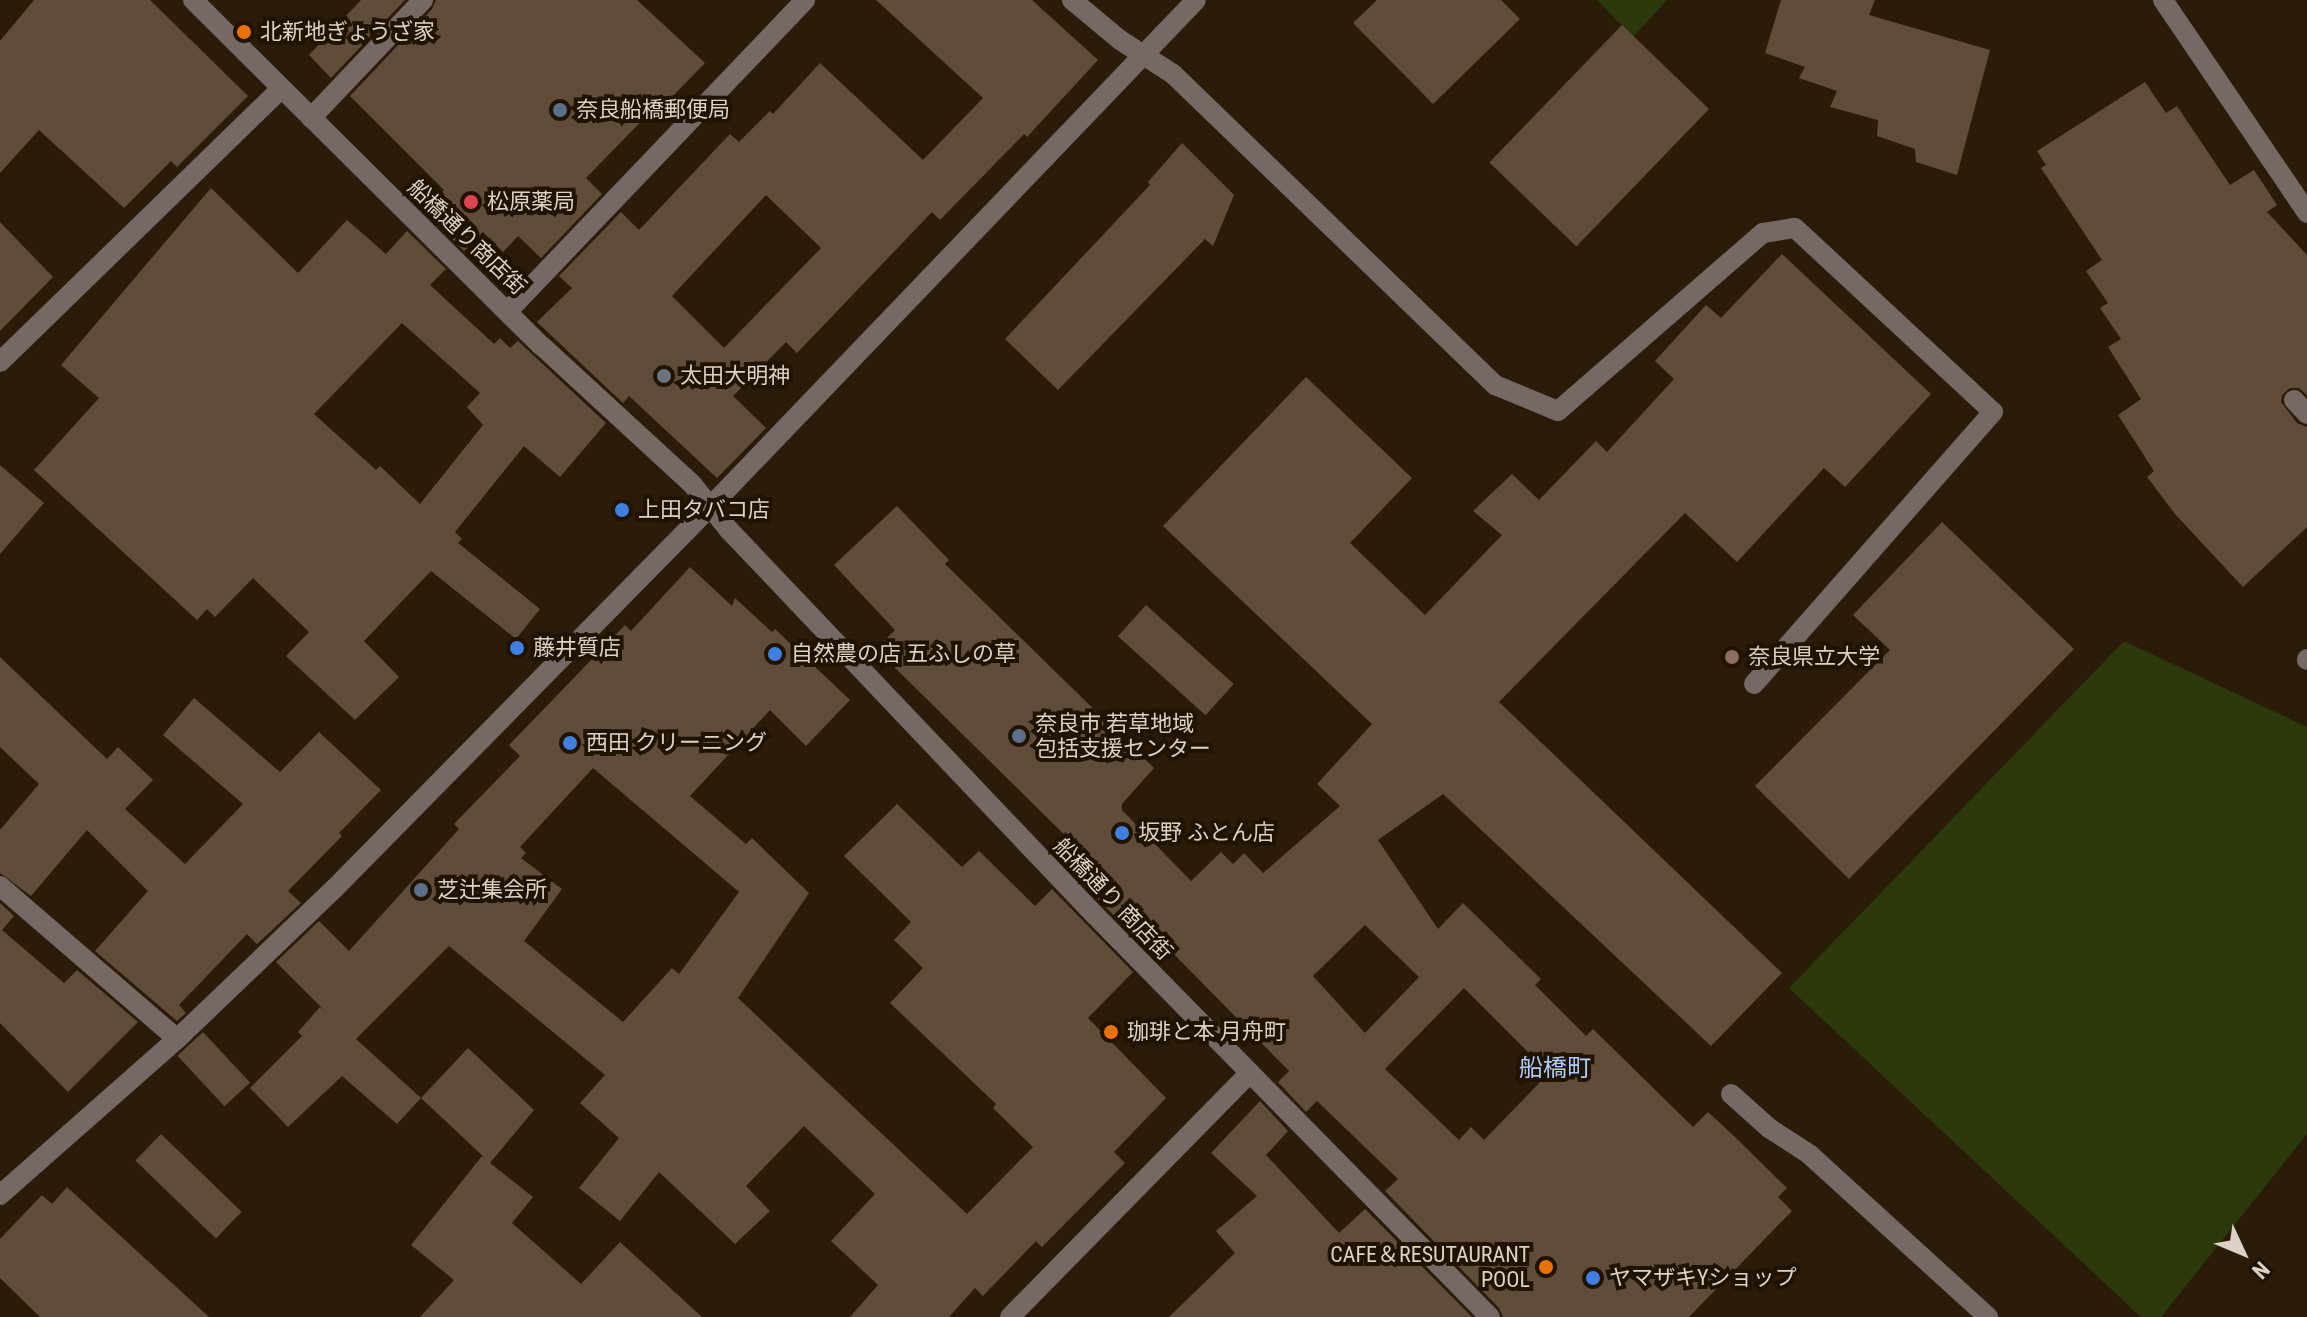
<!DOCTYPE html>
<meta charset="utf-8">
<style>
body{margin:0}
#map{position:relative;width:2307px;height:1317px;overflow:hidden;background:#2b1c09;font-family:"Roboto Condensed","Noto Sans JP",sans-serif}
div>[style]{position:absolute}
.green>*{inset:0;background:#2c390b}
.building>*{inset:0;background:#5f4d39;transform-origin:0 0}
.minor>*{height:20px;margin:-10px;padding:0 10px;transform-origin:10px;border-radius:10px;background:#766965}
.dots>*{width:22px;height:22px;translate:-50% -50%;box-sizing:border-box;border:4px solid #211302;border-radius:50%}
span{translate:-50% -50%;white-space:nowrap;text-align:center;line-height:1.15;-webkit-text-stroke:8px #211302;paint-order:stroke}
.poi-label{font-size:22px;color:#dbd1c5}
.left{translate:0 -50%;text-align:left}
.right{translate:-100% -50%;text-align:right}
.street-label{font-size:22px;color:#dbd1c5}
.neighbourhood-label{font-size:24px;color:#aecafe}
.north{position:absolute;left:2203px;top:1213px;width:80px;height:80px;-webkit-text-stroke:6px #211302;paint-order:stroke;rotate:134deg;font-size:22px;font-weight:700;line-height:32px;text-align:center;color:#dbd1c5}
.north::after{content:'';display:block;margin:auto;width:28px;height:36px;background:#dbd1c5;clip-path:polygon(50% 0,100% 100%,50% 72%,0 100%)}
</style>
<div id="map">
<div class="green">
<i style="clip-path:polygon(1597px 0,1667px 0,1633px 37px)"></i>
<i style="clip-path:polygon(2124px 641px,2307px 727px,2307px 1134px,2161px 1317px,2141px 1317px,1789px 988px)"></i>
</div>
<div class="building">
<i style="clip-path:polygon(34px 0,150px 0,248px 96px,177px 167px,171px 161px,124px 208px,39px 130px,0 173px,0 41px)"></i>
<i style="clip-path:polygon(361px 0,405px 0,331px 78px,309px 55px)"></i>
<i style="clip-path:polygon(436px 0,637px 0,705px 63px,668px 101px,664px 98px,586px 178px,602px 194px,541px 258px,518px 236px,503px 252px,483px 232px,464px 251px,425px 211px,444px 190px,350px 96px,432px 9px)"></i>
<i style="clip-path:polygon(evenodd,876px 0,1032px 0,1098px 60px,1027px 137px,1024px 134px,940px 220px,932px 212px,797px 353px,786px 342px,733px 396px,766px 428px,717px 478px,629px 396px,623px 403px,537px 322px,572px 288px,559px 276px,621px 212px,639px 230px,730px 134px,739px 142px,770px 111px,773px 114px,820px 63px,923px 160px,983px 98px,876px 0,766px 195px,821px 248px,724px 348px,672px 296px,766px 195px)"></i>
<i style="clip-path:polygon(1377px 0,1501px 0,1520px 19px,1433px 104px,1353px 23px)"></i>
<i style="clip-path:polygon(1781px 0,1875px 0,1869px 15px,1990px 50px,1957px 175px,1916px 162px,1915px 149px,1877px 136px,1878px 120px,1830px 107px,1837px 91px,1799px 78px,1805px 67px,1765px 53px)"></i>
<i style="left:1622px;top:25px;width:121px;height:191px;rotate:44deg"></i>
<i style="clip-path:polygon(2145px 82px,2166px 113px,2177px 106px,2230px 185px,2254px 170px,2277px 205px,2267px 212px,2307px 255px,2307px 395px,2299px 388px,2290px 388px,2282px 395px,2281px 402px,2297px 423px,2307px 427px,2307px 527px,2243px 587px,2175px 514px,2147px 477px,2154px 471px,2118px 415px,2141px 399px,2108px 347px,2121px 339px,2100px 308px,2108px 303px,2086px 271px,2102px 260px,2041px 168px,2046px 165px,2037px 151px)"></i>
<i style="clip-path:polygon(1182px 143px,1234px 195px,1213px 246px,1205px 239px,1058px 390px,1005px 339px,1150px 185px,1148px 182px)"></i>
<i style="clip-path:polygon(evenodd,211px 188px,298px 273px,347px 220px,386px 254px,407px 231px,446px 269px,430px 285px,494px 344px,500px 338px,510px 348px,518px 341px,606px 423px,560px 477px,524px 446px,455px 532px,462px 539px,458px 543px,540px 609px,516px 639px,431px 571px,364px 641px,399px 677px,355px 720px,286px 656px,309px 632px,253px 578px,215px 617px,207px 609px,197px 620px,34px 470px,99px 398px,61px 365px,211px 188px,402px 323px,480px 393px,467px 407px,483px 425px,420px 504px,380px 466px,376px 470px,314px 414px,402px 323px)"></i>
<i style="clip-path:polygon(0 222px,53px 277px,0 331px)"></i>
<i style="clip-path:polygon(evenodd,1782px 254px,1931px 394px,1845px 487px,1824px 468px,1737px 562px,1685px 513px,1499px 702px,1782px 973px,1711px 1046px,1443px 794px,1378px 840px,1438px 929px,1463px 903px,1541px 979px,1535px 985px,1586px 1036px,1593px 1029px,1693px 1127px,1708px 1112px,1734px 1136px,1787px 1188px,1778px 1197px,1792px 1211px,1689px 1317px,1503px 1317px,1499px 1308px,1385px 1191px,1398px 1179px,1317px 1101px,1306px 1112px,1278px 1082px,1289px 1071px,1162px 942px,1151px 954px,1070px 870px,1085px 855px,876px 649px,895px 630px,834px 565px,897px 506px,949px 560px,945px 564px,1154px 768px,1122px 804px,1122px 810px,1191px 881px,1221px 852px,1233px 864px,1244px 853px,1263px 873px,1340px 806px,1317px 784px,1372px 724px,1163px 526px,1306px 377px,1412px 478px,1350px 543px,1425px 615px,1502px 535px,1473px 511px,1512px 474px,1539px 500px,1596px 441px,1607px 452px,1674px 379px,1655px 361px,1706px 305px,1721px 318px,1782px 254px,1365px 925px,1419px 977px,1365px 1033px,1313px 976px,1365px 925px,1782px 254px,1464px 988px,1549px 1073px,1484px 1140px,1471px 1127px,1459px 1140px,1385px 1069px,1464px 988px)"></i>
<i style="clip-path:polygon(0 465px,44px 503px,0 554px)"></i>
<i style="clip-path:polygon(1942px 522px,2074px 649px,1849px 879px,1755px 786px,1890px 650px,1853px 615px)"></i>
<i style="clip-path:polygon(evenodd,690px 567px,732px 606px,735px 598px,772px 632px,775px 629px,850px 700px,806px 746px,770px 710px,690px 796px,746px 844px,752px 838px,809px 893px,738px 998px,967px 1214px,1033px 1147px,993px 1108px,996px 1104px,890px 1003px,923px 968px,894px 940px,911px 922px,844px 856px,897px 804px,962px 867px,979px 851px,1035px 906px,1052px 889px,1133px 972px,1088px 1018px,1166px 1098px,1114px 1152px,1125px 1163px,1042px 1247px,1036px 1241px,983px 1296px,975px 1288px,949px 1317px,850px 1317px,878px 1285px,831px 1241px,875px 1194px,804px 1126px,746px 1186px,770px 1211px,735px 1244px,659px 1172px,620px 1221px,579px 1188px,619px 1138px,580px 1103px,605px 1075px,449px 946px,356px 1039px,421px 1098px,397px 1124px,342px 1076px,288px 1127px,250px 1088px,302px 1036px,298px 1032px,320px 1007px,326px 1012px,276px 962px,319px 921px,349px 951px,459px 829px,454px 824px,520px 756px,509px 745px,625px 625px,631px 631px,690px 567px,593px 768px,739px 892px,679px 974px,672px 968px,623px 1022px,524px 941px,562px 889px,521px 858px,526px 853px,520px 847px,593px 768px)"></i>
<i style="left:1146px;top:605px;width:118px;height:42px;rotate:42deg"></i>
<i style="clip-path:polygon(0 657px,107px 759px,118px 747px,153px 780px,125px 809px,185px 864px,243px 804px,163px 735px,194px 698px,280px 772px,319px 732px,381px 790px,339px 833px,342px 836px,288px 891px,301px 903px,257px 944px,247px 934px,179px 1005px,186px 1013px,177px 1021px,95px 951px,148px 891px,87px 830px,31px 896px,0 873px,0 830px,39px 784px,0 747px)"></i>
<i style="clip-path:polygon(0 903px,14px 916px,2px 930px,64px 983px,77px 970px,138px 1022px,68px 1092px,0 1023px)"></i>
<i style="left:203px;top:1032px;width:69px;height:35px;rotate:47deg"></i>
<i style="clip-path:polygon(468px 1048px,534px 1110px,490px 1163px,533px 1197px,512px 1223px,581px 1284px,620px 1242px,702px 1317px,420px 1317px,454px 1280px,411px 1245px,482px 1156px,486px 1159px,421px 1098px)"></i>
<i style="clip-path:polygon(1260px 1101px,1288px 1131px,1266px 1155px,1339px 1233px,1365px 1209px,1472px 1317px,1169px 1317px,1235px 1253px,1216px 1231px,1257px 1196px,1211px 1153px)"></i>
<i style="left:161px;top:1134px;width:112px;height:37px;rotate:44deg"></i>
<i style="clip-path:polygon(67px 1187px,209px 1317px,40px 1317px,0 1278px,0 1239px,42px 1195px,52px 1204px)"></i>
</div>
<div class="minor">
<i style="left:193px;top:0;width:491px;rotate:44.8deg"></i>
<i style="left:542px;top:346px;width:204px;rotate:42.6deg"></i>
<i style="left:692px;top:484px;width:59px;rotate:51.2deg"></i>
<i style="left:729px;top:530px;width:523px;rotate:46.47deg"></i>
<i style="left:1089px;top:909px;width:572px;rotate:45.5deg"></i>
<i style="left:1072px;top:0;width:62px;rotate:39.8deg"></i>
<i style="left:1120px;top:40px;width:63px;rotate:32.7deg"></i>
<i style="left:1173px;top:74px;width:448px;rotate:44deg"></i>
<i style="left:1495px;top:385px;width:68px;rotate:22.4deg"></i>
<i style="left:1558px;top:411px;width:271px;rotate:-41deg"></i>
<i style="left:1763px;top:233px;width:32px;rotate:-9deg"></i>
<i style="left:1795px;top:228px;width:270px;rotate:42.9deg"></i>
<i style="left:1993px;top:412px;width:362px;rotate:131.3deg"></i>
<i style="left:2163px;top:0;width:257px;rotate:55.9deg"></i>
<i style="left:311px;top:118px;width:163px;rotate:-46.5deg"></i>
<i style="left:508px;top:311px;width:430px;rotate:-46.3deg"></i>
<i style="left:0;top:362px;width:390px;rotate:-44.2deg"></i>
<i style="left:2294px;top:400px;width:19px;rotate:47deg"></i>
<i style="left:2307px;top:660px;width:1px;rotate:-90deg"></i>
<i style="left:0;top:886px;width:234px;rotate:40.8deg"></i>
<i style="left:1731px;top:1094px;width:51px;rotate:41.8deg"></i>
<i style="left:1769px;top:1128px;width:48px;rotate:33deg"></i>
<i style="left:1809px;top:1154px;width:242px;rotate:42.3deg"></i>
<i style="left:0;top:1195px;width:236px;rotate:-41.4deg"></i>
<i style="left:177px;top:1039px;width:217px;rotate:-43.7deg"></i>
<i style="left:334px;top:889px;width:536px;rotate:-45.45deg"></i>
<i style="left:710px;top:507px;width:702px;rotate:-46.21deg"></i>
<i style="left:1010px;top:1317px;width:342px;rotate:-45.5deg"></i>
</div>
<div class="dots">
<i style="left:244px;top:32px;background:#e8710a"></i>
<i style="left:560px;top:110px;background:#5c6f8a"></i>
<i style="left:471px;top:202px;background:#e0444e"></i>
<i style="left:664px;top:376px;background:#6b7280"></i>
<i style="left:622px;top:510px;background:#3f7fe0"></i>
<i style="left:517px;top:648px;background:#3f7fe0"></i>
<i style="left:775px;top:654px;background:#3f7fe0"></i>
<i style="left:1732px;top:657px;background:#8d6e63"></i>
<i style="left:1019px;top:736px;background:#5c6f8a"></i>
<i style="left:570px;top:743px;background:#3f7fe0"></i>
<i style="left:1122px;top:833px;background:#3f7fe0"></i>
<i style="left:421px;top:890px;background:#5c6f8a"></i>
<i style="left:1111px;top:1032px;background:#e8710a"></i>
<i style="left:1546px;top:1267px;background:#e8710a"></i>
<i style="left:1593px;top:1278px;background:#3f7fe0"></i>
</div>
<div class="poi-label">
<span class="left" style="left:260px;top:32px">北新地ぎょうざ家</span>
<span class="left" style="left:576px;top:110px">奈良船橋郵便局</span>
<span class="left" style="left:487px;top:202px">松原薬局</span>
<span class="left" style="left:680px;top:376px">太田大明神</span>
<span class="left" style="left:638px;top:510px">上田タバコ店</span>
<span class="left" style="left:533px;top:648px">藤井質店</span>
<span class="left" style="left:791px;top:654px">自然農の店 五ふしの草</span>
<span class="left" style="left:1748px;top:657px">奈良県立大学</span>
<span class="left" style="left:1035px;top:736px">奈良市 若草地域<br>包括支援センター</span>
<span class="left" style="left:586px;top:743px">西田 クリーニング</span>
<span class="left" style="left:1138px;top:833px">坂野 ふとん店</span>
<span class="left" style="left:437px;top:890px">芝辻集会所</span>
<span class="left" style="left:1127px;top:1032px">珈琲と本 月舟町</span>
<span class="right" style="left:1530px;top:1267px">CAFE＆RESUTAURANT<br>POOL</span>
<span class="left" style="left:1609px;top:1278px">ヤマザキYショップ</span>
</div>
<div class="street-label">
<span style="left:467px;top:237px;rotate:44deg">船橋通り商店街</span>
<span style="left:1113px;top:899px;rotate:46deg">船橋通り 商店街</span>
</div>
<div class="neighbourhood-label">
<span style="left:1555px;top:1069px">船橋町</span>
</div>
<div class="north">N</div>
</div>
